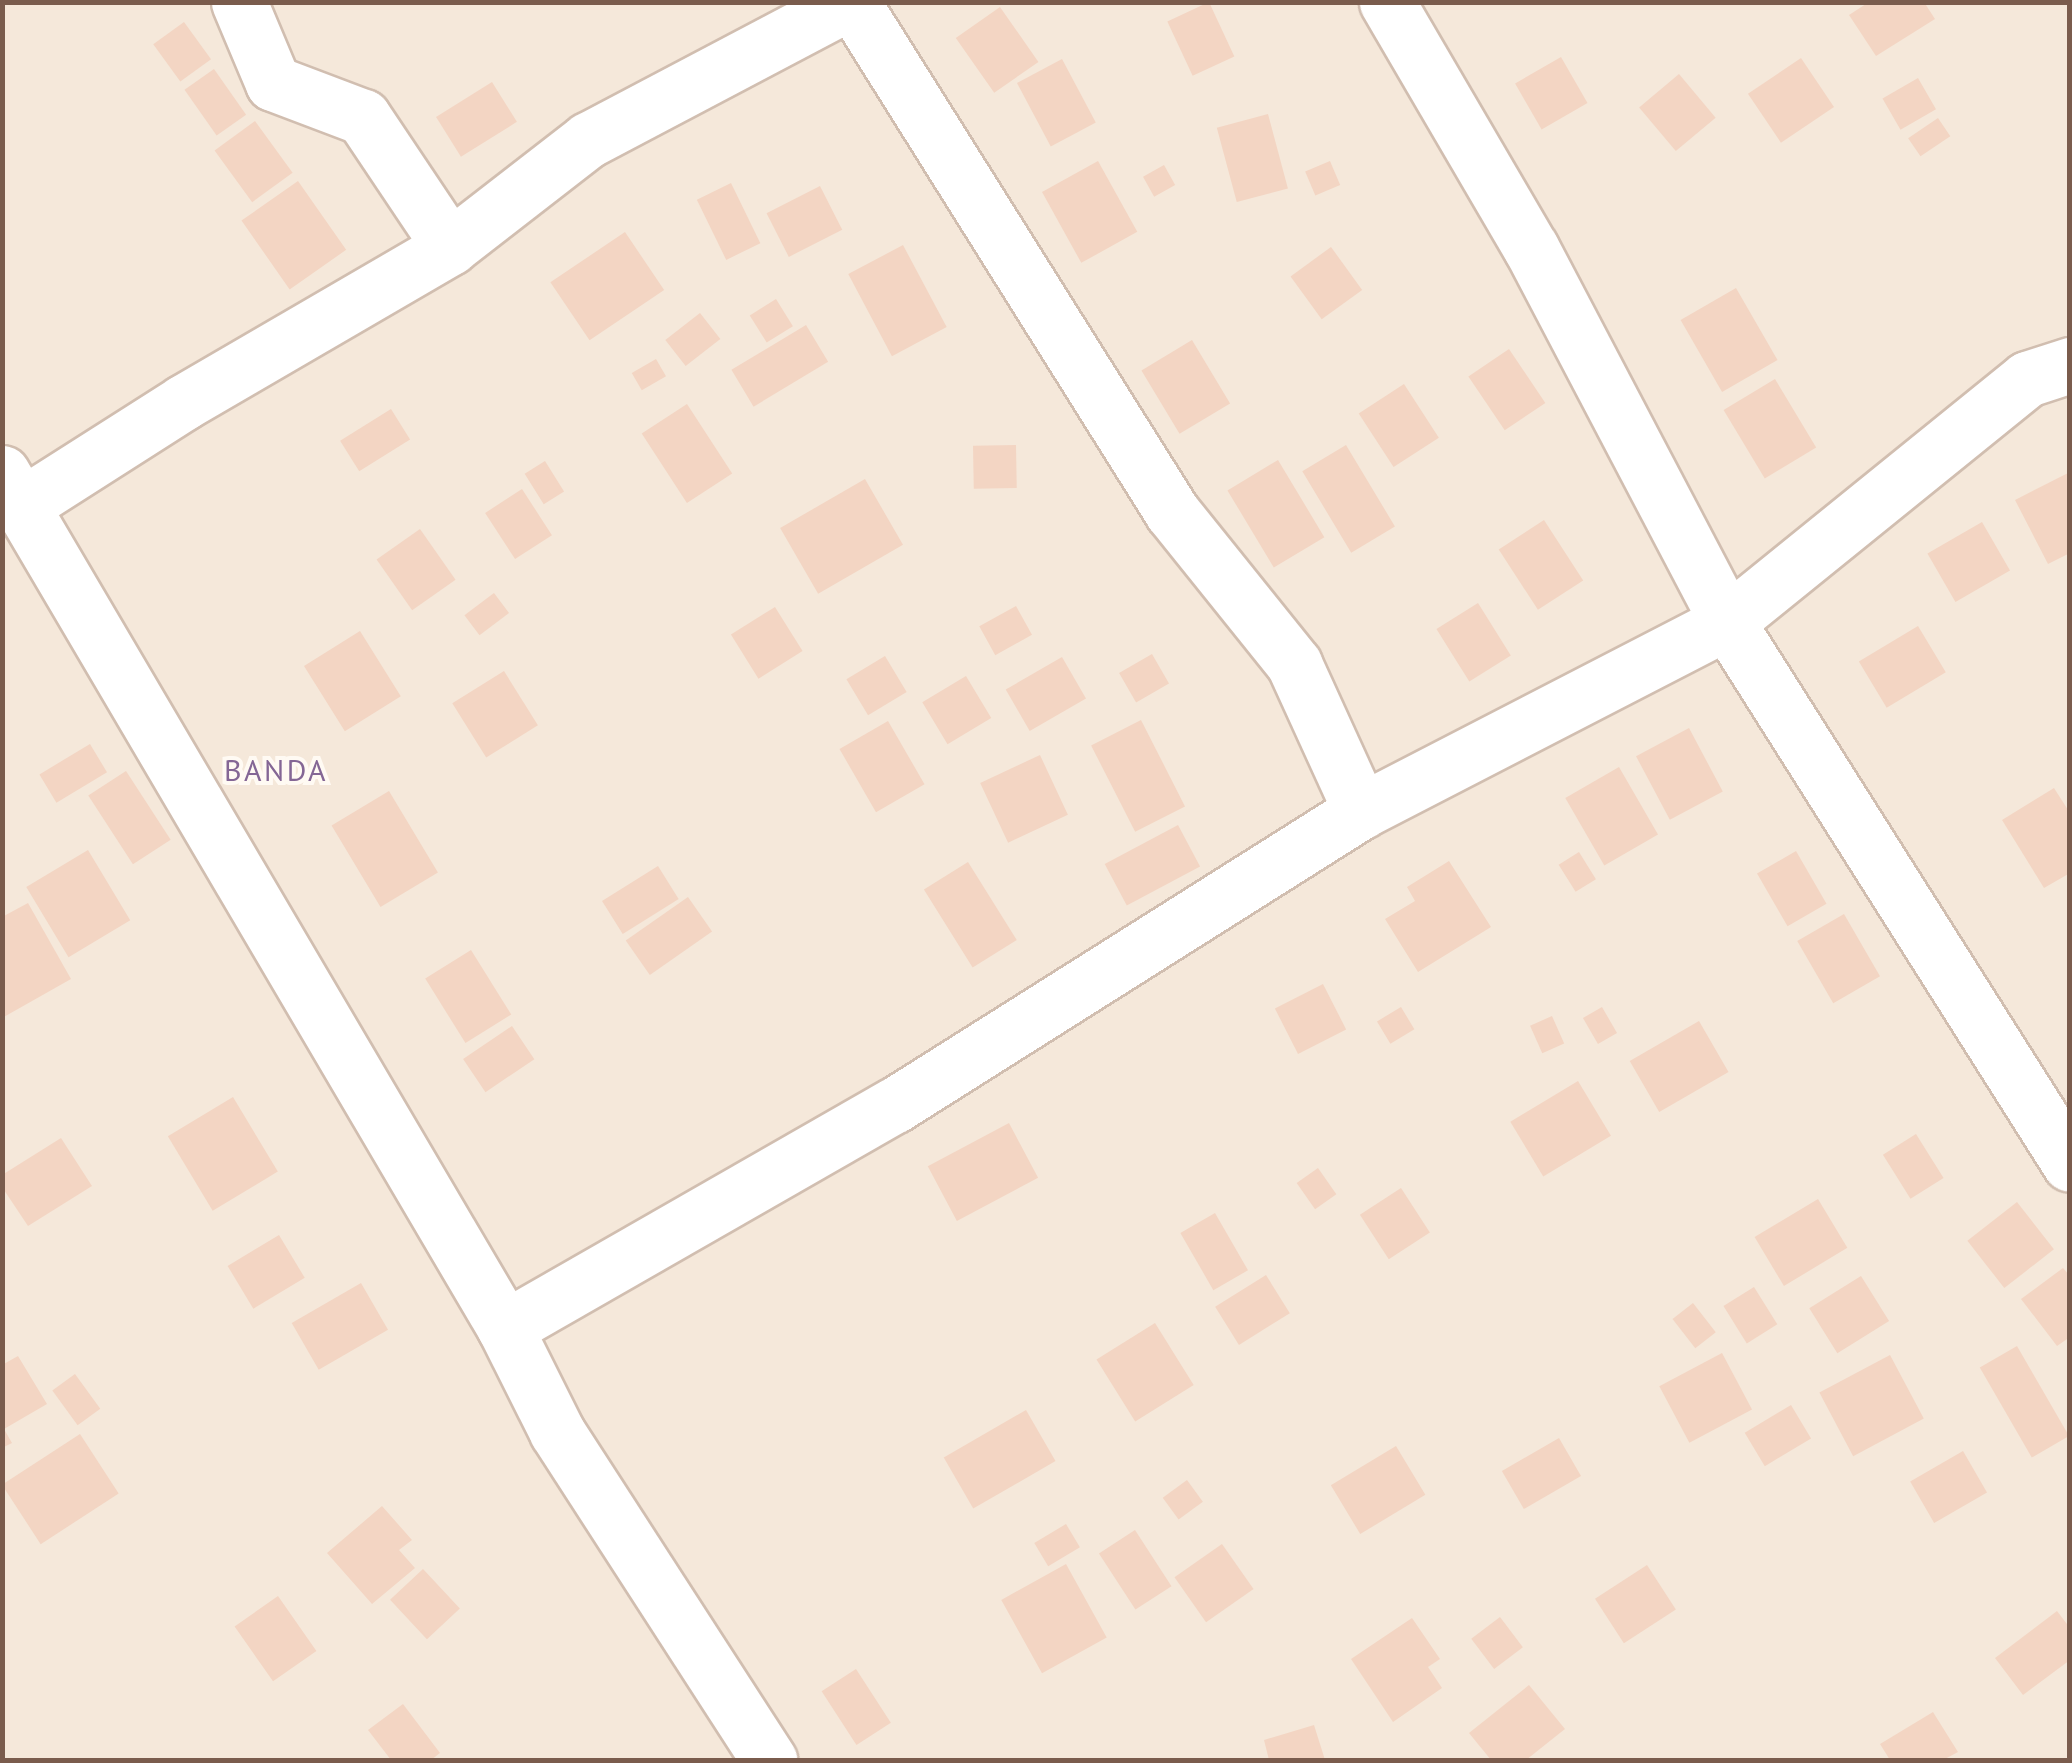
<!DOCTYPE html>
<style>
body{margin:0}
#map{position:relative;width:2072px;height:1763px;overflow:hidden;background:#fdf6ec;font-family:"PT Sans",sans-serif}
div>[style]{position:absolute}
.residential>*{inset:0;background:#f5e8da;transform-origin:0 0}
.building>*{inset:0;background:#f3d5c3;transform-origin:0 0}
.roads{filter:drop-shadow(2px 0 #d1beb0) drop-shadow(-2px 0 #d1beb0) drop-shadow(0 2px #d1beb0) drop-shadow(0 -2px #d1beb0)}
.street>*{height:55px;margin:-27.5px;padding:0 27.5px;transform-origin:27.5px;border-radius:27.5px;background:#fff}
span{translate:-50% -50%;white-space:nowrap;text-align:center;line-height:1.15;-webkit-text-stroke:8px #fffaf3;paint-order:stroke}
.neighbourhood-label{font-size:30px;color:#846695;letter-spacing:2.5px}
.frame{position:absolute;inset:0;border:5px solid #7a5c4d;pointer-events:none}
</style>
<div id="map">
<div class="residential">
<i style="left:3px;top:3px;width:2066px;height:1757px"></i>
</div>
<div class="building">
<i style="left:1209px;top:2px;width:60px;height:46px;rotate:65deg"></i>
<i style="clip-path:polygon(1869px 2px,1924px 2px,1935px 19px,1876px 56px,1849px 15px)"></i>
<i style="left:1000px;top:7px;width:67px;height:54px;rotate:55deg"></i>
<i style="left:184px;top:22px;width:46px;height:38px;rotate:54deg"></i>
<i style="left:1561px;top:57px;width:53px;height:53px;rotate:60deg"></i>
<i style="left:1801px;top:58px;width:59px;height:64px;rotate:56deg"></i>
<i style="left:1062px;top:59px;width:72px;height:51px;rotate:62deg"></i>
<i style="left:214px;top:69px;width:56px;height:36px;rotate:55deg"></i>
<i style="left:1679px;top:74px;width:57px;height:52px;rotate:50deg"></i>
<i style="left:1918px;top:78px;width:36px;height:41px;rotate:60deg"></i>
<i style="left:492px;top:82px;width:47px;height:66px;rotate:58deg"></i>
<i style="left:1268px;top:114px;width:77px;height:53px;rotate:75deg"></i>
<i style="left:1938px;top:118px;width:22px;height:36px;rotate:56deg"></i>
<i style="left:255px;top:121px;width:64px;height:50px;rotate:54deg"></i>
<i style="left:1098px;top:161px;width:81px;height:64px;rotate:61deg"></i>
<i style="left:1330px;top:161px;width:26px;height:27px;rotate:67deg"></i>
<i style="left:1164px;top:165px;width:23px;height:24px;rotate:61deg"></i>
<i style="left:298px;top:181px;width:84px;height:69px;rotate:55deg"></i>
<i style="left:731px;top:183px;width:67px;height:38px;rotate:64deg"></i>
<i style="left:820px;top:186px;width:49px;height:60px;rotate:63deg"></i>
<i style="left:625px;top:232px;width:70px;height:90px;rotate:56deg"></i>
<i style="left:903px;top:245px;width:93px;height:62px;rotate:62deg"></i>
<i style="left:1331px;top:247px;width:53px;height:50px;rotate:54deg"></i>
<i style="left:1736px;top:288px;width:83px;height:64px;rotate:60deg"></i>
<i style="left:776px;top:299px;width:32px;height:31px;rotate:58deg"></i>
<i style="left:700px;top:313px;width:33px;height:44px;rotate:52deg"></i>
<i style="left:806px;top:325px;width:43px;height:87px;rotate:59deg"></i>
<i style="left:1192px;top:340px;width:74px;height:59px;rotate:59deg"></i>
<i style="left:1509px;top:349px;width:65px;height:49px;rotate:56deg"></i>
<i style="left:656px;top:359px;width:20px;height:28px;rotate:60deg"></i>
<i style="left:1775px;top:379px;width:80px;height:60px;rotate:59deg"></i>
<i style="left:1404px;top:384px;width:64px;height:54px;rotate:57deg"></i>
<i style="left:687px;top:404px;width:83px;height:54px;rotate:57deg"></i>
<i style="left:391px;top:409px;width:36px;height:60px;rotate:58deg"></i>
<i style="left:1016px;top:445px;width:43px;height:43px;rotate:89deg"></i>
<i style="left:1346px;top:445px;width:95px;height:51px;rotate:59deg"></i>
<i style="left:1278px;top:460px;width:90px;height:59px;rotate:59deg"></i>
<i style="left:545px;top:461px;width:36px;height:24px;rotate:58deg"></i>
<i style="clip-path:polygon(2070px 472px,2070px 553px,2048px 564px,2015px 500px)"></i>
<i style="left:865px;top:479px;width:76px;height:98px;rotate:60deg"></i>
<i style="left:522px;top:489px;width:55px;height:44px;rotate:57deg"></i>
<i style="left:1544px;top:520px;width:72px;height:54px;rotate:57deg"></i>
<i style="left:1982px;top:522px;width:56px;height:63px;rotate:60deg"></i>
<i style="left:420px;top:529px;width:62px;height:53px;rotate:55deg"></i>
<i style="left:494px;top:593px;width:25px;height:37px;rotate:53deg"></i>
<i style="left:1478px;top:603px;width:62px;height:49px;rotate:58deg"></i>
<i style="left:1016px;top:606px;width:33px;height:42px;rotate:61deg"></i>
<i style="left:775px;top:607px;width:52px;height:52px;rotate:58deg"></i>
<i style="left:1918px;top:626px;width:54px;height:69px;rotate:59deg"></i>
<i style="left:360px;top:631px;width:77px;height:66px;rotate:58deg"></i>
<i style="left:1152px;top:654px;width:34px;height:38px;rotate:60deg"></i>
<i style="left:885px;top:656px;width:42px;height:45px;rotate:59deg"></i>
<i style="left:1062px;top:657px;width:48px;height:65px;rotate:60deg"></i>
<i style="left:504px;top:671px;width:64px;height:61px;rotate:58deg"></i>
<i style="left:966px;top:676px;width:49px;height:51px;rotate:59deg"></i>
<i style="left:1141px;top:720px;width:97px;height:56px;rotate:63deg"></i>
<i style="left:888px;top:721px;width:73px;height:56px;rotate:60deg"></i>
<i style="left:1689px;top:728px;width:72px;height:60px;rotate:62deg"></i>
<i style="left:90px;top:744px;width:33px;height:59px;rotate:59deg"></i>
<i style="left:1040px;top:755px;width:66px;height:66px;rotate:65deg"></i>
<i style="left:1619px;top:767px;width:78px;height:62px;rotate:60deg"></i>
<i style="left:126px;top:771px;width:82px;height:45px;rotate:57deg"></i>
<i style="clip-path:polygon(2054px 788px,2070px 813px,2070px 873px,2044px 888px,2002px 820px)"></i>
<i style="left:389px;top:791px;width:95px;height:67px;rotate:59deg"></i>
<i style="left:1178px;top:825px;width:47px;height:83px;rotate:62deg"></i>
<i style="left:88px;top:850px;width:82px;height:72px;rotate:59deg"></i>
<i style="left:1796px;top:851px;width:61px;height:45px;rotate:60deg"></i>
<i style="left:1579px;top:852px;width:32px;height:24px;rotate:58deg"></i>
<i style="clip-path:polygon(1449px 861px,1491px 927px,1418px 972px,1385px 919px,1415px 901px,1407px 887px)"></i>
<i style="left:968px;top:862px;width:92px;height:52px;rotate:58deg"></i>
<i style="left:658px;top:866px;width:39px;height:66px;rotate:58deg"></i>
<i style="left:688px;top:897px;width:42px;height:76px;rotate:55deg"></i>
<i style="clip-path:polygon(28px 903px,71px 979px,2px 1018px,2px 917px)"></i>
<i style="left:1844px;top:914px;width:72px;height:54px;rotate:60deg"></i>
<i style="left:471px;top:950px;width:76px;height:54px;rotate:58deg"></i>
<i style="left:1323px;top:984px;width:51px;height:54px;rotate:63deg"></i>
<i style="left:1401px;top:1007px;width:26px;height:28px;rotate:59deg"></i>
<i style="left:1602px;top:1007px;width:30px;height:22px;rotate:60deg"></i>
<i style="left:1552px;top:1016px;width:30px;height:24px;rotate:66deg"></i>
<i style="left:1699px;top:1021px;width:59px;height:80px;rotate:60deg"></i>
<i style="left:512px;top:1026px;width:40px;height:59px;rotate:56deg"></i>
<i style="left:1578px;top:1081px;width:64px;height:79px;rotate:59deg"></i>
<i style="left:233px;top:1097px;width:87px;height:76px;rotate:59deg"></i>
<i style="left:1009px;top:1123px;width:62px;height:92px;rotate:62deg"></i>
<i style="left:1916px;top:1134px;width:52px;height:39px;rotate:58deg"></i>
<i style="clip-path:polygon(61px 1138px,92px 1186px,28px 1226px,2px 1187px,2px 1175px)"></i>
<i style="left:1318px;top:1168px;width:32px;height:26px;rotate:55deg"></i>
<i style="left:1401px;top:1188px;width:53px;height:49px;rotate:57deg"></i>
<i style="left:1818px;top:1199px;width:57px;height:74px;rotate:59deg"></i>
<i style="left:2017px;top:1202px;width:60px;height:63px;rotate:52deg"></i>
<i style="left:1215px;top:1213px;width:66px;height:40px;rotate:60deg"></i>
<i style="left:279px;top:1235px;width:50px;height:60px;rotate:59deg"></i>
<i style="clip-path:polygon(2063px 1268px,2070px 1276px,2070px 1337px,2057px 1346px,2021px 1299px)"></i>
<i style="left:1266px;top:1275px;width:45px;height:60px;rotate:58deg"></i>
<i style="left:1861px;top:1276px;width:53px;height:61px;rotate:58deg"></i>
<i style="left:361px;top:1283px;width:54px;height:80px;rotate:60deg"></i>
<i style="left:1754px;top:1287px;width:44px;height:36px;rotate:58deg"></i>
<i style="left:1693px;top:1303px;width:37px;height:26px;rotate:52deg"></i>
<i style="left:1155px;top:1323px;width:73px;height:69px;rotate:58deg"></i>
<i style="left:2017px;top:1346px;width:104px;height:43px;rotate:60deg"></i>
<i style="left:1722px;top:1353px;width:64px;height:71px;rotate:62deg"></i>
<i style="left:1890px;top:1355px;width:72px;height:80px;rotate:62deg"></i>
<i style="clip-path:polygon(18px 1356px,47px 1404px,4px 1429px,12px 1443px,2px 1448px,2px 1365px)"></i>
<i style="left:75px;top:1374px;width:43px;height:28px;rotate:54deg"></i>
<i style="left:1791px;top:1405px;width:39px;height:54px;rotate:59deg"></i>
<i style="left:1026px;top:1410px;width:59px;height:95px;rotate:60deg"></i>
<i style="left:80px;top:1434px;width:71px;height:93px;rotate:57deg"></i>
<i style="left:1559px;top:1438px;width:44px;height:66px;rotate:60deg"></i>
<i style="left:1396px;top:1446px;width:57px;height:76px;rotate:59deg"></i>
<i style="left:1963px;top:1451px;width:48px;height:61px;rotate:60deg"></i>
<i style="left:1187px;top:1480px;width:27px;height:30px;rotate:54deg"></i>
<i style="clip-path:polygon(382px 1506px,412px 1540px,399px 1550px,415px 1568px,372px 1604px,327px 1553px)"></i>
<i style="left:1066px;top:1524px;width:27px;height:37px;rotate:59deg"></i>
<i style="left:1135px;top:1530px;width:67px;height:43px;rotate:57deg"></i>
<i style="left:1222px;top:1544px;width:55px;height:58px;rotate:55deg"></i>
<i style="left:1066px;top:1564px;width:84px;height:74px;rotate:61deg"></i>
<i style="left:1647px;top:1565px;width:53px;height:62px;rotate:57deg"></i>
<i style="left:423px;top:1569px;width:54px;height:45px;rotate:47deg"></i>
<i style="left:278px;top:1596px;width:67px;height:53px;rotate:55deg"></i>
<i style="clip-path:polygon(2057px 1611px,2070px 1628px,2070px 1660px,2023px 1695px,1995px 1658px)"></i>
<i style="left:1500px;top:1617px;width:38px;height:36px;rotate:53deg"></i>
<i style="clip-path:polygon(1412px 1618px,1440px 1659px,1428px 1667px,1442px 1688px,1393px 1722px,1351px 1659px)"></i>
<i style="left:856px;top:1669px;width:64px;height:41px;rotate:57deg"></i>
<i style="clip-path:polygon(1529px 1685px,1565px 1729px,1526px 1760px,1491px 1760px,1469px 1733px)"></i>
<i style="clip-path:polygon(403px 1704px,440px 1753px,431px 1760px,391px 1760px,368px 1730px)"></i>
<i style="clip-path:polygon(1933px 1712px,1958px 1752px,1943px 1760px,1890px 1760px,1880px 1744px)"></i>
<i style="clip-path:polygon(1314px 1725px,1325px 1760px,1269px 1760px,1264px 1740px)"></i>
</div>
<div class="roads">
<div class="street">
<i style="left:239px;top:2px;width:88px;rotate:67.2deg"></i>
<i style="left:273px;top:83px;width:96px;rotate:20.7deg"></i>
<i style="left:363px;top:117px;width:156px;rotate:56.2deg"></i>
<i style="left:852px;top:2px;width:602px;rotate:57.89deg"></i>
<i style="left:1172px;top:512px;width:195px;rotate:51.2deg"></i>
<i style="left:1294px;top:664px;width:162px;rotate:65.5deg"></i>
<i style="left:1387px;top:2px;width:285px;rotate:59.7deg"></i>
<i style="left:1531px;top:248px;width:422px;rotate:62.3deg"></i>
<i style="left:1727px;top:622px;width:641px;rotate:57.67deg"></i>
<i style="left:2px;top:473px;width:992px;rotate:59.53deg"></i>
<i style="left:505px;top:1328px;width:116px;rotate:63.4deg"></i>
<i style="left:557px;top:1432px;width:391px;rotate:57.1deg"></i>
<i style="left:24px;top:504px;width:190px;rotate:-32.5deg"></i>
<i style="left:184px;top:402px;width:308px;rotate:-30.2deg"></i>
<i style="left:450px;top:247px;width:175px;rotate:-37.8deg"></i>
<i style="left:588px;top:140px;width:296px;rotate:-27.8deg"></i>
<i style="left:505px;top:1328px;width:449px;rotate:-29.8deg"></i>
<i style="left:895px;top:1105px;width:551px;rotate:-32.25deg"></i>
<i style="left:1361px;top:811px;width:412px;rotate:-27.3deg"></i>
<i style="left:1727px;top:622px;width:386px;rotate:-39deg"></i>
<i style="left:2027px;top:379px;width:45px;rotate:-18deg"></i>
</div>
</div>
<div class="neighbourhood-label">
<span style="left:276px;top:770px">BANDA</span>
</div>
<div class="frame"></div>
</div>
